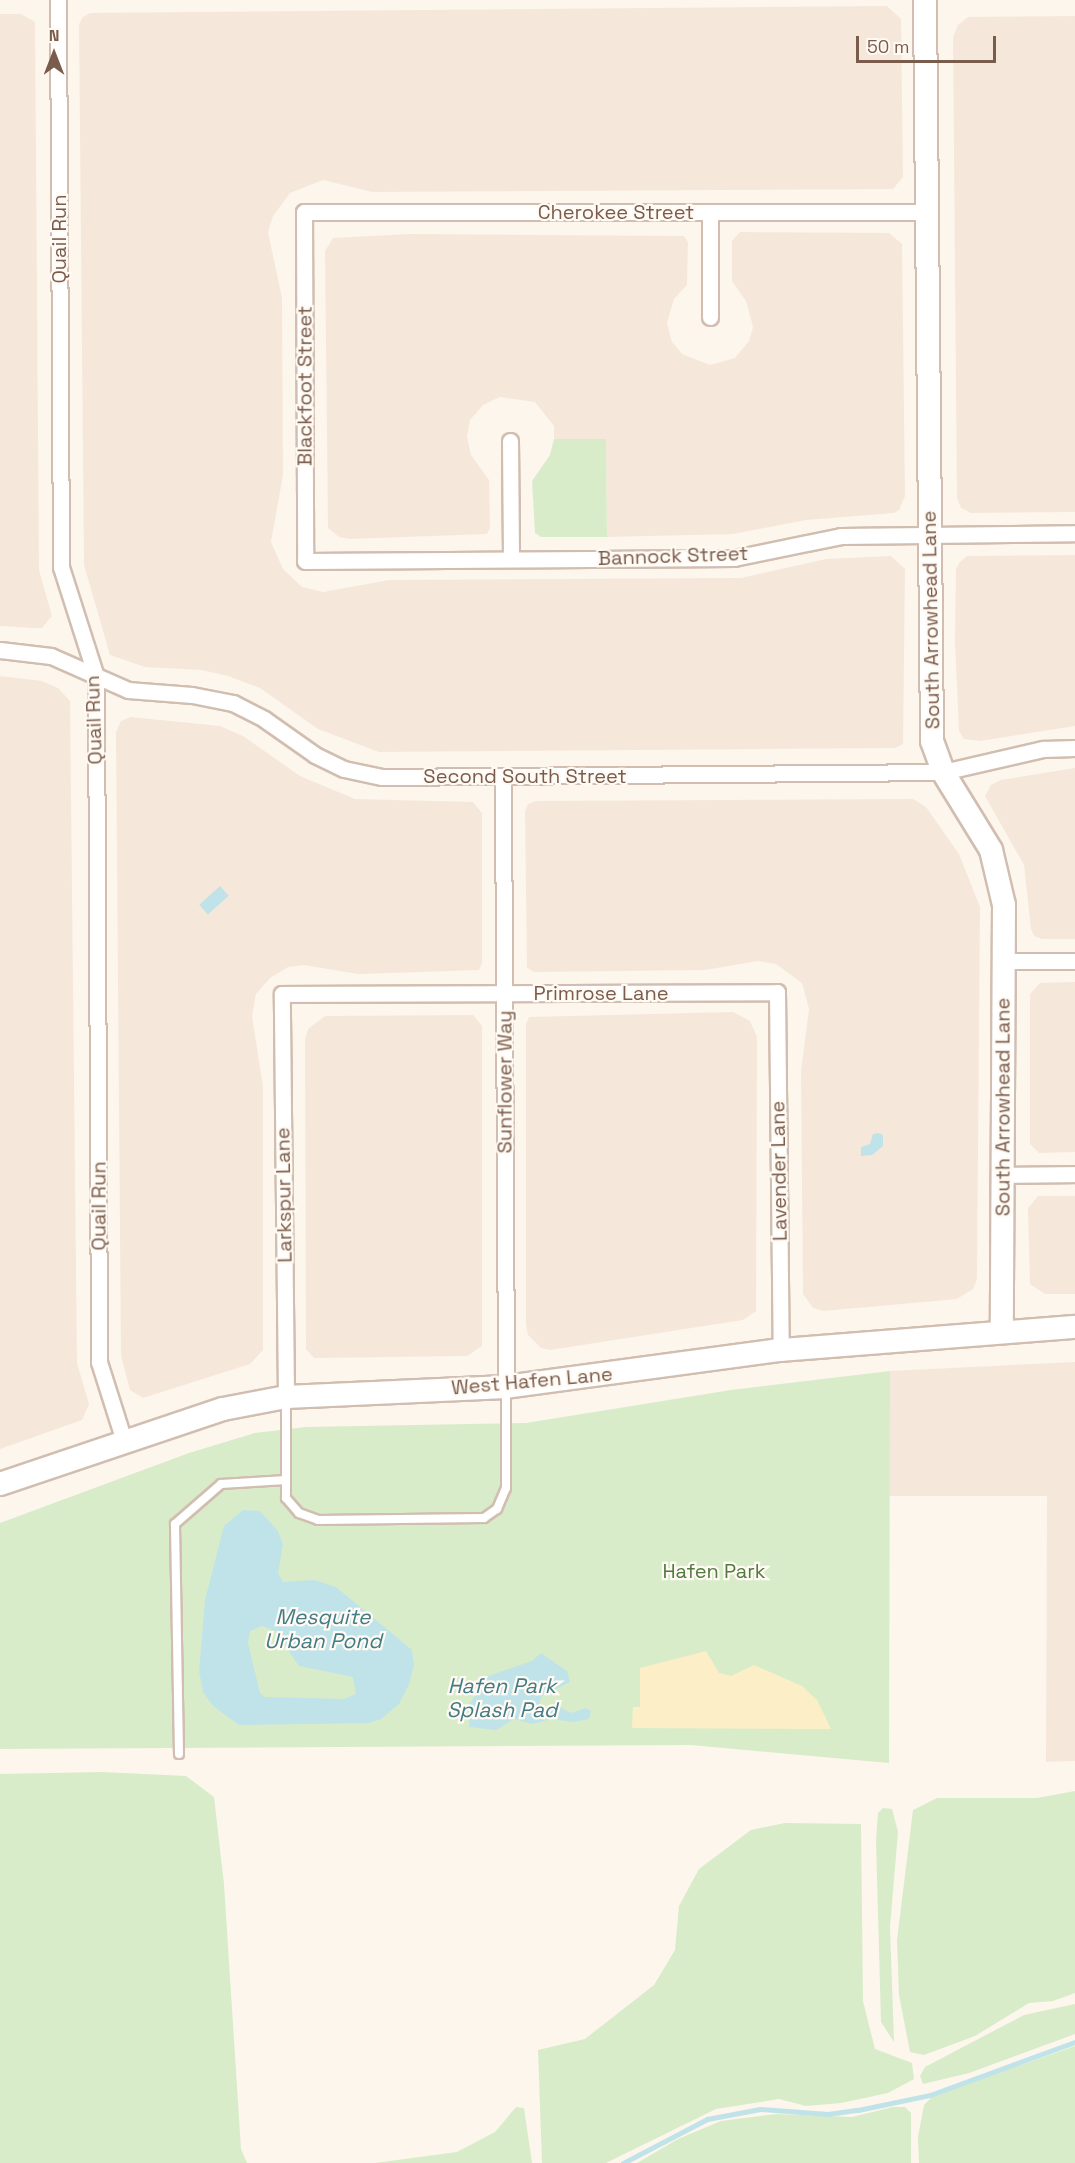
<!DOCTYPE html>
<style>
body{margin:0}
#map{position:relative;width:1075px;height:2163px;overflow:hidden;background:#fdf6ec;font-family:"Space Grotesk",sans-serif}
div>[style]{position:absolute}
.residential>*{inset:0;background:#f5e8da}
.green>*{inset:0;background:#d8ecc9}
.sand>*{inset:0;background:#fcefc7}
.water>*{inset:0;background:#bfe3e8;transform-origin:0 0}
.stream>*{height:5px;margin:-2.5px;padding:0 2.5px;transform-origin:2.5px;border-radius:2.5px;background:#bfe3e8}
.roads{filter:drop-shadow(2px 0 #d1beb0) drop-shadow(-2px 0 #d1beb0) drop-shadow(0 2px #d1beb0) drop-shadow(0 -2px #d1beb0)}
.lane>*{height:8px;margin:-4px;padding:0 4px;transform-origin:4px;border-radius:4px;background:#fff}
.street>*{height:15px;margin:-7.5px;padding:0 7.5px;transform-origin:7.5px;border-radius:7.5px;background:#fff}
.secondary>*{height:22px;margin:-11px;padding:0 11px;transform-origin:11px;border-radius:11px;background:#fff}
span{translate:-50% -50%;white-space:nowrap;text-align:center;line-height:1.15;-webkit-text-stroke:4.5px #fffaf3;paint-order:stroke}
.street-label{font-size:20px;color:#7a5c4d}
.park-label{font-size:20px;color:#537a41}
.water-label{font-size:21px;color:#437c86;font-style:italic}
.north{position:absolute;left:24px;top:24px;width:60px;height:60px;-webkit-text-stroke:4px #fffaf3;paint-order:stroke;rotate:0deg;font-size:16px;font-weight:700;line-height:24px;text-align:center;color:#7a5c4d}
.north::after{content:'';display:block;margin:auto;width:21px;height:27px;background:#7a5c4d;clip-path:polygon(50% 0,100% 100%,50% 72%,0 100%)}
.scale{position:absolute;left:856px;top:36px;width:140px;height:27px;box-sizing:border-box;border:3px solid #7a5c4d;border-top:0;padding-left:8px;font-size:18px;line-height:21px;white-space:nowrap;color:#7a5c4d;-webkit-text-stroke:4px #fffaf3;paint-order:stroke}
</style>
<div id="map">
<div class="residential">
<i style="clip-path:polygon(887px 6px,901px 19px,903px 177px,893px 189px,372px 192px,323px 180px,290px 193px,273px 216px,268px 232px,282px 298px,283px 475px,271px 542px,283px 569px,302px 587px,323px 592px,389px 580px,741px 578px,826px 559px,891px 556px,905px 569px,903px 744px,895px 748px,379px 752px,318px 729px,260px 688px,228px 676px,201px 670px,145px 667px,110px 655px,84px 565px,79px 24px,83px 17px,90px 13px)"></i>
<i style="clip-path:polygon(0 14px,21px 14px,35px 22px,39px 570px,52px 616px,42px 628px,34px 628px,0 626px)"></i>
<i style="clip-path:polygon(1075px 16px,1075px 512px,971px 513px,961px 508px,957px 498px,953px 37px,958px 25px,968px 17px)"></i>
<i style="clip-path:polygon(740px 232px,889px 233px,902px 244px,905px 496px,899px 510px,894px 513px,806px 520px,733px 534px,607px 537px,606px 439px,554px 439px,554px 426px,535px 402px,500px 397px,483px 405px,470px 420px,467px 437px,471px 455px,489px 480px,490px 528px,487px 534px,350px 539px,339px 537px,328px 528px,325px 251px,333px 238px,410px 234px,684px 236px,688px 242px,687px 285px,674px 299px,667px 323px,672px 342px,682px 354px,710px 365px,735px 358px,749px 341px,753px 327px,746px 301px,732px 281px,732px 241px)"></i>
<i style="clip-path:polygon(1075px 555px,1075px 726px,980px 741px,964px 739px,959px 731px,955px 641px,956px 569px,960px 562px,967px 556px)"></i>
<i style="clip-path:polygon(0 676px,42px 681px,58px 688px,70px 701px,77px 1363px,89px 1404px,82px 1420px,0 1449px)"></i>
<i style="clip-path:polygon(131px 717px,220px 726px,243px 736px,300px 776px,355px 799px,473px 802px,482px 813px,482px 963px,479px 970px,358px 974px,304px 965px,288px 967px,270px 978px,256px 994px,252px 1016px,263px 1087px,263px 1350px,250px 1364px,143px 1398px,130px 1390px,121px 1356px,116px 732px,121px 721px)"></i>
<i style="clip-path:polygon(1075px 768px,1075px 939px,1042px 939px,1034px 936px,1031px 929px,1024px 865px,985px 796px,991px 785px,1001px 780px)"></i>
<i style="clip-path:polygon(913px 799px,926px 807px,959px 854px,980px 907px,977px 1279px,973px 1289px,957px 1299px,823px 1311px,813px 1308px,803px 1294px,801px 1071px,809px 1009px,802px 983px,776px 964px,758px 961px,705px 970px,534px 972px,527px 968px,525px 812px,528px 804px,536px 801px)"></i>
<i style="clip-path:polygon(1075px 982px,1075px 1152px,1039px 1153px,1030px 1144px,1030px 994px,1040px 983px)"></i>
<i style="clip-path:polygon(733px 1012px,750px 1021px,757px 1037px,756px 1311px,743px 1320px,550px 1350px,541px 1348px,528px 1335px,526px 1325px,526px 1024px,529px 1017px)"></i>
<i style="clip-path:polygon(473px 1015px,482px 1026px,482px 1346px,467px 1356px,314px 1358px,306px 1349px,305px 1039px,308px 1029px,325px 1016px)"></i>
<i style="clip-path:polygon(1038px 1196px,1075px 1196px,1075px 1294px,1045px 1294px,1030px 1284px,1028px 1208px)"></i>
<i style="clip-path:polygon(1075px 1362px,1075px 1761px,1046px 1762px,1047px 1496px,889px 1496px,890px 1371px)"></i>
</div>
<div class="green">
<i style="clip-path:polygon(554px 439px,606px 439px,607px 537px,541px 537px,535px 533px,532px 481px,550px 455px)"></i>
<i style="clip-path:polygon(890px 1371px,889px 1763px,691px 1745px,0 1749px,0 1523px,189px 1453px,255px 1433px,306px 1427px,526px 1423px,731px 1390px)"></i>
<i style="clip-path:polygon(102px 1772px,186px 1776px,214px 1797px,224px 1884px,241px 2149px,247px 2163px,0 2163px,0 1774px)"></i>
<i style="clip-path:polygon(1075px 1791px,1075px 1993px,1053px 2001px,1029px 2003px,975px 2036px,924px 2055px,910px 2052px,899px 1995px,897px 1940px,913px 1810px,937px 1798px,1037px 1798px)"></i>
<i style="clip-path:polygon(883px 1808px,892px 1809px,898px 1832px,890px 1927px,894px 2042px,881px 2022px,876px 1841px,878px 1813px)"></i>
<i style="clip-path:polygon(785px 1823px,861px 1824px,863px 2001px,875px 2049px,912px 2063px,914px 2079px,888px 2093px,841px 2103px,806px 2106px,779px 2099px,716px 2109px,606px 2163px,542px 2163px,538px 2050px,585px 2039px,654px 1985px,675px 1950px,679px 1906px,699px 1869px,751px 1830px)"></i>
<i style="clip-path:polygon(1075px 2004px,1075px 2034px,969px 2073px,923px 2084px,920px 2076px,925px 2067px,1024px 2015px)"></i>
<i style="clip-path:polygon(1075px 2046px,1075px 2163px,919px 2163px,918px 2137px,924px 2105px,933px 2096px)"></i>
<i style="clip-path:polygon(516px 2107px,524px 2108px,532px 2163px,375px 2163px,457px 2152px,495px 2132px)"></i>
<i style="clip-path:polygon(893px 2107px,905px 2107px,911px 2113px,911px 2163px,637px 2163px,678px 2139px,721px 2121px,776px 2114px,852px 2117px)"></i>
</div>
<div class="sand">
<i style="clip-path:polygon(706px 1651px,719px 1673px,731px 1676px,754px 1665px,802px 1686px,817px 1700px,831px 1729px,632px 1728px,633px 1707px,640px 1707px,640px 1668px)"></i>
</div>
<div class="water">
<i style="left:220px;top:886px;width:13px;height:28px;rotate:48deg"></i>
<i style="clip-path:polygon(878px 1133px,883px 1135px,883px 1146px,872px 1155px,861px 1156px,861px 1147px,870px 1144px,873px 1134px)"></i>
<i style="clip-path:polygon(evenodd,243px 1510px,260px 1511px,278px 1531px,283px 1544px,278px 1573px,283px 1582px,314px 1580px,336px 1587px,412px 1650px,414px 1665px,409px 1684px,399px 1704px,381px 1719px,369px 1723px,239px 1725px,213px 1706px,203px 1692px,199px 1671px,205px 1600px,224px 1526px,243px 1510px,262px 1626px,275px 1631px,299px 1666px,353px 1677px,356px 1694px,344px 1699px,264px 1697px,260px 1693px,248px 1643px,250px 1631px,262px 1626px)"></i>
<i style="clip-path:polygon(541px 1653px,567px 1671px,570px 1682px,541px 1697px,538px 1709px,559px 1707px,571px 1713px,586px 1708px,591px 1711px,589px 1719px,573px 1722px,551px 1719px,533px 1724px,514px 1719px,496px 1730px,469px 1727px,469px 1704px,478px 1692px,482px 1678px,532px 1661px)"></i>
</div>
<div class="stream">
<i style="left:623px;top:2163px;width:95px;rotate:-27.6deg"></i>
<i style="left:707px;top:2119px;width:54px;rotate:-10.7deg"></i>
<i style="left:760px;top:2109px;width:68px;rotate:4.2deg"></i>
<i style="left:828px;top:2114px;width:30px;rotate:-8deg"></i>
<i style="left:858px;top:2110px;width:74px;rotate:-11.8deg"></i>
<i style="left:930px;top:2095px;width:154px;rotate:-20.1deg"></i>
</div>
<div class="roads">
<div class="lane">
<i style="left:286px;top:1399px;width:99px;rotate:90deg"></i>
<i style="left:286px;top:1498px;width:20px;rotate:49deg"></i>
<i style="left:299px;top:1513px;width:20px;rotate:20deg"></i>
<i style="left:318px;top:1520px;width:166px;rotate:-0.7deg"></i>
<i style="left:484px;top:1518px;width:16px;rotate:-35deg"></i>
<i style="left:497px;top:1509px;width:23px;rotate:-67deg"></i>
<i style="left:506px;top:1488px;width:99px;rotate:-90deg"></i>
<i style="left:179px;top:1754px;width:230px;rotate:-91deg"></i>
<i style="left:175px;top:1524px;width:61px;rotate:-41deg"></i>
<i style="left:221px;top:1484px;width:65px;rotate:-3.5deg"></i>
</div>
<div class="street">
<i style="left:58px;top:0;width:567px;rotate:89.7deg"></i>
<i style="left:61px;top:567px;width:115px;rotate:72.3deg"></i>
<i style="left:96px;top:677px;width:685px;rotate:89.75deg"></i>
<i style="left:99px;top:1362px;width:83px;rotate:72.4deg"></i>
<i style="left:710px;top:212px;width:105px;rotate:90deg"></i>
<i style="left:927px;top:212px;width:623px;rotate:180deg"></i>
<i style="left:304px;top:212px;width:349px;rotate:89.8deg"></i>
<i style="left:305px;top:561px;width:429px;rotate:-0.4deg"></i>
<i style="left:734px;top:558px;width:109px;rotate:-11.6deg"></i>
<i style="left:841px;top:536px;width:234px;rotate:-0.7deg"></i>
<i style="left:510px;top:441px;width:118px;rotate:89.5deg"></i>
<i style="left:0;top:650px;width:51px;rotate:6.7deg"></i>
<i style="left:51px;top:656px;width:84px;rotate:23.8deg"></i>
<i style="left:128px;top:690px;width:64px;rotate:4.5deg"></i>
<i style="left:192px;top:695px;width:42px;rotate:11deg"></i>
<i style="left:233px;top:703px;width:35px;rotate:27deg"></i>
<i style="left:264px;top:719px;width:62px;rotate:35.2deg"></i>
<i style="left:315px;top:755px;width:32px;rotate:26deg"></i>
<i style="left:344px;top:769px;width:39px;rotate:12deg"></i>
<i style="left:382px;top:777px;width:561px;rotate:-0.51deg"></i>
<i style="left:943px;top:772px;width:103px;rotate:-13deg"></i>
<i style="left:1043px;top:749px;width:32px;rotate:-2deg"></i>
<i style="left:503px;top:777px;width:610px;rotate:89.72deg"></i>
<i style="left:1004px;top:961px;width:71px"></i>
<i style="left:1003px;top:1175px;width:72px;rotate:-0.8deg"></i>
<i style="left:286px;top:1397px;width:403px;rotate:-90.6deg"></i>
<i style="left:282px;top:994px;width:495px;rotate:-0.2deg"></i>
<i style="left:777px;top:992px;width:358px;rotate:89.4deg"></i>
</div>
<div class="secondary">
<i style="left:925px;top:0;width:741px;rotate:89.46deg"></i>
<i style="left:932px;top:741px;width:33px;rotate:70deg"></i>
<i style="left:943px;top:772px;width:92px;rotate:58.4deg"></i>
<i style="left:991px;top:850px;width:57px;rotate:76.7deg"></i>
<i style="left:1004px;top:905px;width:425px;rotate:90.3deg"></i>
<i style="left:0;top:1484px;width:235px;rotate:-18.6deg"></i>
<i style="left:223px;top:1409px;width:64px;rotate:-10.8deg"></i>
<i style="left:286px;top:1397px;width:220px;rotate:-2.6deg"></i>
<i style="left:506px;top:1387px;width:277px;rotate:-7.7deg"></i>
<i style="left:781px;top:1350px;width:295px;rotate:-4.5deg"></i>
</div>
</div>
<div class="street-label">
<span style="left:616px;top:212px">Cherokee Street</span>
<span style="left:59px;top:239px;rotate:-90deg">Quail Run</span>
<span style="left:305px;top:386px;rotate:-90deg">Blackfoot Street</span>
<span style="left:673px;top:556px;rotate:-2deg">Bannock Street</span>
<span style="left:931px;top:620px;rotate:-91deg">South Arrowhead Lane</span>
<span style="left:94px;top:720px;rotate:-92deg">Quail Run</span>
<span style="left:525px;top:776px">Second South Street</span>
<span style="left:601px;top:993px">Primrose Lane</span>
<span style="left:505px;top:1082px;rotate:-90deg">Sunflower Way</span>
<span style="left:1003px;top:1107px;rotate:-90deg">South Arrowhead Lane</span>
<span style="left:779px;top:1171px;rotate:-91deg">Lavender Lane</span>
<span style="left:284px;top:1195px;rotate:-91deg">Larkspur Lane</span>
<span style="left:99px;top:1206px;rotate:-90deg">Quail Run</span>
<span style="left:532px;top:1381px;rotate:-5deg">West Hafen Lane</span>
</div>
<div class="park-label">
<span style="left:714px;top:1571px">Hafen Park</span>
</div>
<div class="water-label">
<span style="left:323px;top:1629px">Mesquite<br>Urban Pond</span>
<span style="left:502px;top:1698px">Hafen Park<br>Splash Pad</span>
</div>
<div class="north">N</div>
<div class="scale">50 m</div>
</div>
